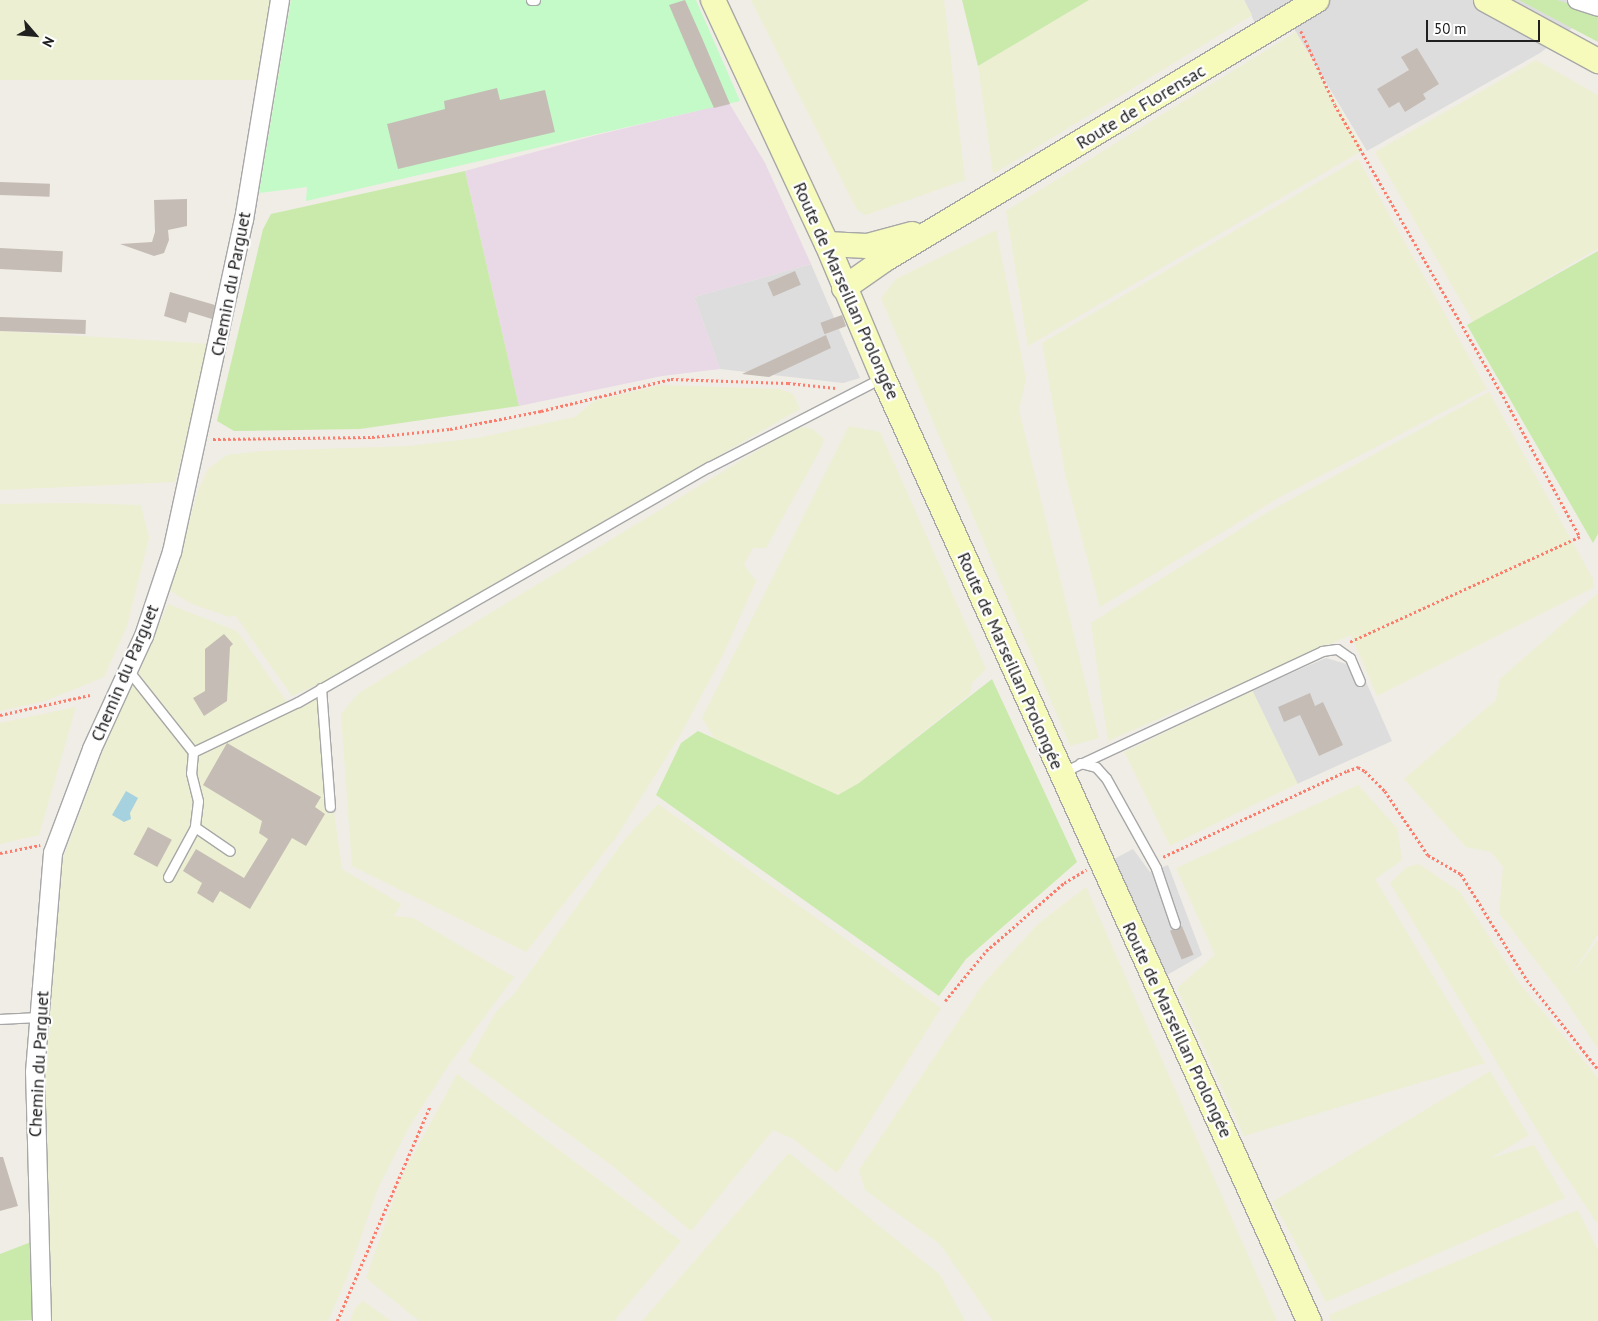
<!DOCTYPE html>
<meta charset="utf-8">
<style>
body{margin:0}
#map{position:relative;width:1598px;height:1321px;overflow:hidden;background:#f0ede6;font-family:"PT Sans",sans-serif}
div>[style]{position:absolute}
.residential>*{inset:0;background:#dedddd}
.industrial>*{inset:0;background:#e9d8e6}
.farmland>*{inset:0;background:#ecefd1;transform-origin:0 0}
.grass>*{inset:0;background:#caeaac}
.park>*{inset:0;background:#c3fac8}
.water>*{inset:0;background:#a6d1de}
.building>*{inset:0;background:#c5bdb5;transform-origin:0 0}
.path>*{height:2.5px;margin-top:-1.25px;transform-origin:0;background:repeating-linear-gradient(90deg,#fb7d6d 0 2.5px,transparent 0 5px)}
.roads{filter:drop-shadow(1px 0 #a7a7a7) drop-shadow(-1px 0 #a7a7a7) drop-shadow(0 1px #a7a7a7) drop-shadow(0 -1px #a7a7a7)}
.lane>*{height:9px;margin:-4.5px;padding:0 4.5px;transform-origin:4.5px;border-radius:4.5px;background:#fff}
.street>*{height:18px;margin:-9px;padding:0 9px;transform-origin:9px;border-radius:9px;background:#fff}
.secondary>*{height:24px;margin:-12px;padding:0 12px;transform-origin:12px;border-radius:12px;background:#f6faba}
span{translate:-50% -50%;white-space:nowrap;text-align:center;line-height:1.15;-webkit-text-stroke:4.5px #fff;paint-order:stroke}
.street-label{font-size:18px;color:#202020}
.north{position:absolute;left:10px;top:10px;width:50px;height:50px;-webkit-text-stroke:4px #fff;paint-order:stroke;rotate:117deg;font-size:14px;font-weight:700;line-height:20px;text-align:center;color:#202020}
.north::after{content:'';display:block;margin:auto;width:18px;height:22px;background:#202020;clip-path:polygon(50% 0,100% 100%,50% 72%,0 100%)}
.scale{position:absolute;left:1426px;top:20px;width:114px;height:22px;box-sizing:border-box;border:2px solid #202020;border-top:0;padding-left:6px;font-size:15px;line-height:18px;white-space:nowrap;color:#202020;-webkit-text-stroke:4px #fff;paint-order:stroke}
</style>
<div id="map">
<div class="residential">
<i style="clip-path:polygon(1244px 0,1598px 0,1598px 8px,1540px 53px,1367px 151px,1281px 7px,1255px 23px)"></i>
<i style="clip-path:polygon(811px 264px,860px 378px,843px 383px,720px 369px,694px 297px)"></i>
<i style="clip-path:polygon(1326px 658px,1360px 668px,1392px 741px,1297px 784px,1252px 690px)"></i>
<i style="clip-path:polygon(1133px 849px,1150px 872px,1168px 865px,1202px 955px,1167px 975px,1114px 859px)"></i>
</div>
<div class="industrial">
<i style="clip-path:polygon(729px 103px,765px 163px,811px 264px,694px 297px,720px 369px,662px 376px,519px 406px,465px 171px,593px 136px)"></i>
</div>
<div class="farmland">
<i style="left:0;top:0;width:280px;height:80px"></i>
<i style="clip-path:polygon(751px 0,944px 0,965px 180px,866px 215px,857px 210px)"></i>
<i style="clip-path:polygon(1089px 0,1244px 0,1252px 15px,993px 174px,978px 66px)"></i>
<i style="clip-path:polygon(1296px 32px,1363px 150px,1028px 346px,1006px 211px)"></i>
<i style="clip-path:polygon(1536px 60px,1598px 95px,1598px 248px,1473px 322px,1375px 152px)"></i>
<i style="clip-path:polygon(1358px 159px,1487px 389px,1280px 497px,1100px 607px,1066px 478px,1042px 343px)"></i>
<i style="clip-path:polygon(996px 230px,1026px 378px,1019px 410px,1099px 738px,1070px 746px,881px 298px,896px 279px)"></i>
<i style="clip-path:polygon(0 331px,211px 344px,175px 482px,0 490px)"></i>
<i style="clip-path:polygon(660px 385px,779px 389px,793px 394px,800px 409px,326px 681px,292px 696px,235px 615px,230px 617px,192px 604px,169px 590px,198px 491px,208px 469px,227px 455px,262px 451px,409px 446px,477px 438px,575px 417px,594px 401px)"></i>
<i style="clip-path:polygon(1489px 392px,1593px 579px,1593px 588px,1377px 696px,1351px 635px,1108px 741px,1091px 623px,1266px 513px)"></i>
<i style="clip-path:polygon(849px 426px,880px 432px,986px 669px,972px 683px,970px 694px,859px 783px,838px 795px,714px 738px,702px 718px)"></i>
<i style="clip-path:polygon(796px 427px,811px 428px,824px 439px,820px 450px,766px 548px,753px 548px,744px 565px,756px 581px,723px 655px,679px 737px,617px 836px,526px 952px,352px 866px,341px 714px,359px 693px)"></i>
<i style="clip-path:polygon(73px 503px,141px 505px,149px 538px,127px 626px,104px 677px,45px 701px,0 711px,0 504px)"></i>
<i style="clip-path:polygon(1598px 593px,1598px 934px,1569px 979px,1598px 940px,1598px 1049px,1560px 992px,1499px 913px,1503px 867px,1491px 852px,1466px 847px,1404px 779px,1496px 700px,1500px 679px)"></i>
<i style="clip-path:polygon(168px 604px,237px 631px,287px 702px,318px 698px,342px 869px,401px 904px,394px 916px,413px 918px,514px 977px,448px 1066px,408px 1129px,378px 1188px,347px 1277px,328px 1321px,49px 1321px,42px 1102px,61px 864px,99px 760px)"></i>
<i style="left:1252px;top:690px;width:104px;height:142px;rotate:64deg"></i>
<i style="clip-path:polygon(76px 707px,39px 835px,0 844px,0 723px)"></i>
<i style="clip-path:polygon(1358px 785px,1397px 828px,1402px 860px,1375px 879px,1485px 1063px,1244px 1136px,1177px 988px,1215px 955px,1176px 868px)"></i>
<i style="clip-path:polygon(658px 804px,941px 1008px,837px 1173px,793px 1139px,773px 1130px,691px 1231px,614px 1167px,468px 1061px,496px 1012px,515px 993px,625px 839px)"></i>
<i style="clip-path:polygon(1419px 864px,1460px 892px,1519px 983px,1598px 1078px,1598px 1224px,1555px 1160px,1390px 883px,1407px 867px)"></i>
<i style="clip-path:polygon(1086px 887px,1277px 1321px,993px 1321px,940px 1244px,865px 1190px,859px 1170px,983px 984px,1038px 924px)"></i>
<i style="left:1490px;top:1071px;width:75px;height:254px;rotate:59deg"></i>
<i style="clip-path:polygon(457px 1074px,681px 1241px,614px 1321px,419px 1321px,366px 1278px,402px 1176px)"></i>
<i style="clip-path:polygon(1534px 1145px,1565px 1198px,1326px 1302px,1284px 1221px)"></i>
<i style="clip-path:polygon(789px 1153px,940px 1275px,965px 1321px,642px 1321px)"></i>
<i style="clip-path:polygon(1578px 1210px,1598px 1250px,1598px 1321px,1331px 1321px,1329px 1315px)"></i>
<i style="clip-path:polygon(363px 1301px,391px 1321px,350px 1321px,355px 1308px)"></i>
</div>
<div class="grass">
<i style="clip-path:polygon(962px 0,1089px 0,978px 66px)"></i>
<i style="clip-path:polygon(1519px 0,1557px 0,1598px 13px,1598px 42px)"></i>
<i style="clip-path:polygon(465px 171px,519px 406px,360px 429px,234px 431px,217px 421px,263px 229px,271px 214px)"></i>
<i style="clip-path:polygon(1598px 251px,1598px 534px,1593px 543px,1467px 325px)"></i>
<i style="clip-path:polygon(992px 679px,1077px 862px,966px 959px,939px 996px,656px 795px,681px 743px,698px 731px,838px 795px,859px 783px)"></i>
<i style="clip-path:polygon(31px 1242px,32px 1320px,0 1321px,0 1254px)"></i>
</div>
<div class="park">
<i style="clip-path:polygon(291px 0,696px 0,740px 101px,306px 201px,307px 187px,259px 193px)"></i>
</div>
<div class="water">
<i style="clip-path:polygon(126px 791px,138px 798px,130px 813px,131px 819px,124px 822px,112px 815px)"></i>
</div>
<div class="building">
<i style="clip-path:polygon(685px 0,702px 38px,730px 104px,714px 108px,695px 66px,669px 5px)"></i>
<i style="clip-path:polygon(1417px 48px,1439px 84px,1423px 94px,1426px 99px,1405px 112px,1399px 102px,1389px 108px,1377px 89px,1409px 70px,1401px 57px)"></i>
<i style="clip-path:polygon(497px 88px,500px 100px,545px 90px,555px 132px,398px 169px,387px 124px,445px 109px,444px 101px)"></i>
<i style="left:0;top:182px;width:50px;height:13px;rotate:2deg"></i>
<i style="clip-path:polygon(187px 199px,187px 226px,168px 230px,169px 240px,164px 253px,154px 256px,120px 244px,152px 242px,155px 232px,154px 200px)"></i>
<i style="left:0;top:248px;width:63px;height:21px;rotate:3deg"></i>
<i style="left:795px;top:271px;width:15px;height:30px;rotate:67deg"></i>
<i style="clip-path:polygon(170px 292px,215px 305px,212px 319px,189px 312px,186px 323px,164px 316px)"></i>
<i style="left:842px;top:315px;width:12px;height:23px;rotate:70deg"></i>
<i style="left:0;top:317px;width:86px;height:14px;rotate:2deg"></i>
<i style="clip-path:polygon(826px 335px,831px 348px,769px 377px,742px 374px)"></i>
<i style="clip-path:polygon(224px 634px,233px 644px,230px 647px,227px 701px,204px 716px,193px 698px,205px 691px,205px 649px)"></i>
<i style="clip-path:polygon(1310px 693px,1315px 706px,1323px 702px,1343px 745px,1319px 756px,1300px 715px,1284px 722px,1278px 707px)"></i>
<i style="clip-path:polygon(227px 743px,321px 797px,315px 807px,325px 814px,306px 846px,292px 838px,250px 909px,220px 891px,213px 903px,197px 893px,202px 883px,183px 871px,196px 849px,244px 878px,268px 839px,259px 833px,262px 821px,203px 785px)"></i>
<i style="left:148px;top:827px;width:27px;height:31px;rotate:28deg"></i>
<i style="left:1182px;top:926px;width:31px;height:13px;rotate:68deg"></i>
<i style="clip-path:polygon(0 1157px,3px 1157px,18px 1206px,0 1211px)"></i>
</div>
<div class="path">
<i style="left:1301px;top:31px;width:81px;rotate:65.3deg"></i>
<i style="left:1335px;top:105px;width:332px;rotate:60deg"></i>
<i style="left:1501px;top:392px;width:165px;rotate:61.4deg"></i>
<i style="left:1580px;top:537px;width:254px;rotate:155.4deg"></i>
<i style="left:213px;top:439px;width:159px;rotate:-0.7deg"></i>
<i style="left:372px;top:437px;width:78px;rotate:-5.9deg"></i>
<i style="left:450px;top:429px;width:93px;rotate:-11.2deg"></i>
<i style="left:541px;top:411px;width:134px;rotate:-13.8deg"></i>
<i style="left:671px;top:379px;width:117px;rotate:2deg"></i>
<i style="left:788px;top:383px;width:48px;rotate:5.9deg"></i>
<i style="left:0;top:715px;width:92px;rotate:-12.5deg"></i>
<i style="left:0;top:853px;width:41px;rotate:-11.3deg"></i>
<i style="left:1163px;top:857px;width:203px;rotate:-25.1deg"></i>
<i style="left:1347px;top:771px;width:12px;rotate:-20deg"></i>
<i style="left:1358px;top:767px;width:8px;rotate:30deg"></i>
<i style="left:1365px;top:771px;width:28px;rotate:45deg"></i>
<i style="left:1385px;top:791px;width:77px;rotate:56.1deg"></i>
<i style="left:1428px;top:855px;width:38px;rotate:30deg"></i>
<i style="left:1461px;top:874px;width:125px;rotate:58.1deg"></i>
<i style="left:1527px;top:980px;width:114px;rotate:51.4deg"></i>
<i style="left:945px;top:1001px;width:65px;rotate:-50.6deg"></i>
<i style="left:986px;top:951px;width:103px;rotate:-41.1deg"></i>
<i style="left:1064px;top:883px;width:26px;rotate:-31deg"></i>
<i style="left:337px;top:1321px;width:234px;rotate:-66.6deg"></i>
</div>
<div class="roads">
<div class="lane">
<i style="left:531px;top:0;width:4px"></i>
<i style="left:128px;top:670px;width:105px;rotate:51.6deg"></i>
<i style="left:193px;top:752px;width:116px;rotate:-25.5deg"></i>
<i style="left:298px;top:702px;width:473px;rotate:-29.8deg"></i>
<i style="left:709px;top:467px;width:196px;rotate:-27.3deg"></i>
<i style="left:321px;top:688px;width:119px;rotate:85.7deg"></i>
<i style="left:193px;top:752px;width:21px;rotate:95deg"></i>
<i style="left:191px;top:773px;width:29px;rotate:76deg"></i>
<i style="left:198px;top:801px;width:26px;rotate:97deg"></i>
<i style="left:195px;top:827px;width:42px;rotate:34.4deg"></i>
<i style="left:1080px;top:763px;width:16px;rotate:14deg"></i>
<i style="left:1096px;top:767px;width:15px;rotate:48deg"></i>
<i style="left:1106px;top:778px;width:103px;rotate:60.9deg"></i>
<i style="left:1156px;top:868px;width:59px;rotate:71.3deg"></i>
<i style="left:1063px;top:772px;width:286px;rotate:-25deg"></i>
<i style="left:1322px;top:651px;width:15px;rotate:-8deg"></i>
<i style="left:1337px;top:649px;width:16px;rotate:35deg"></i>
<i style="left:1350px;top:658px;width:25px;rotate:67deg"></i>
<i style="left:168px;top:877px;width:57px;rotate:-61.6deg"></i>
<i style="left:0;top:1019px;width:39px;rotate:-3deg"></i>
</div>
<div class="street">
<i style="left:1577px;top:0;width:22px;rotate:18deg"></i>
<i style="left:42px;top:1321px;width:249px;rotate:-91.6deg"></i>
<i style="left:35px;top:1072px;width:220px;rotate:-85.3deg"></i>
<i style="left:53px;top:853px;width:111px;rotate:-69.4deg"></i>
<i style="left:92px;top:749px;width:124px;rotate:-65.3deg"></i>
<i style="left:144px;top:636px;width:89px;rotate:-71.6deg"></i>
<i style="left:172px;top:552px;width:340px;rotate:-77.8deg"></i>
<i style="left:244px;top:220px;width:223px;rotate:-80.7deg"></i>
</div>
<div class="secondary">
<i style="left:713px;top:0;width:269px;rotate:65deg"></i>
<i style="left:827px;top:244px;width:144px;rotate:67.2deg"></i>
<i style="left:883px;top:377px;width:1036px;rotate:65.71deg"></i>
<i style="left:1486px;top:0;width:128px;rotate:28.6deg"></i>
<i style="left:827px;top:244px;width:40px;rotate:2.9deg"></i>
<i style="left:867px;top:246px;width:47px;rotate:-14.9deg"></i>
<i style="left:844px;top:288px;width:49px;rotate:-35deg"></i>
<i style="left:884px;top:260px;width:505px;rotate:-30.98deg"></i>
</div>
</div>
<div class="street-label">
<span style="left:1141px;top:107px;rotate:-31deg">Route de Florensac</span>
<span style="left:231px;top:284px;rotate:-79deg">Chemin du Parguet</span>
<span style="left:846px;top:291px;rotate:66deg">Route de Marseillan Prolongée</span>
<span style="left:1010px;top:661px;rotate:66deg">Route de Marseillan Prolongée</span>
<span style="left:125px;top:673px;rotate:-67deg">Chemin du Parguet</span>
<span style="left:1177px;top:1030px;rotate:65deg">Route de Marseillan Prolongée</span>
<span style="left:39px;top:1064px;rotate:-87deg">Chemin du Parguet</span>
</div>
<div class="north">N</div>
<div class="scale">50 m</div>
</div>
